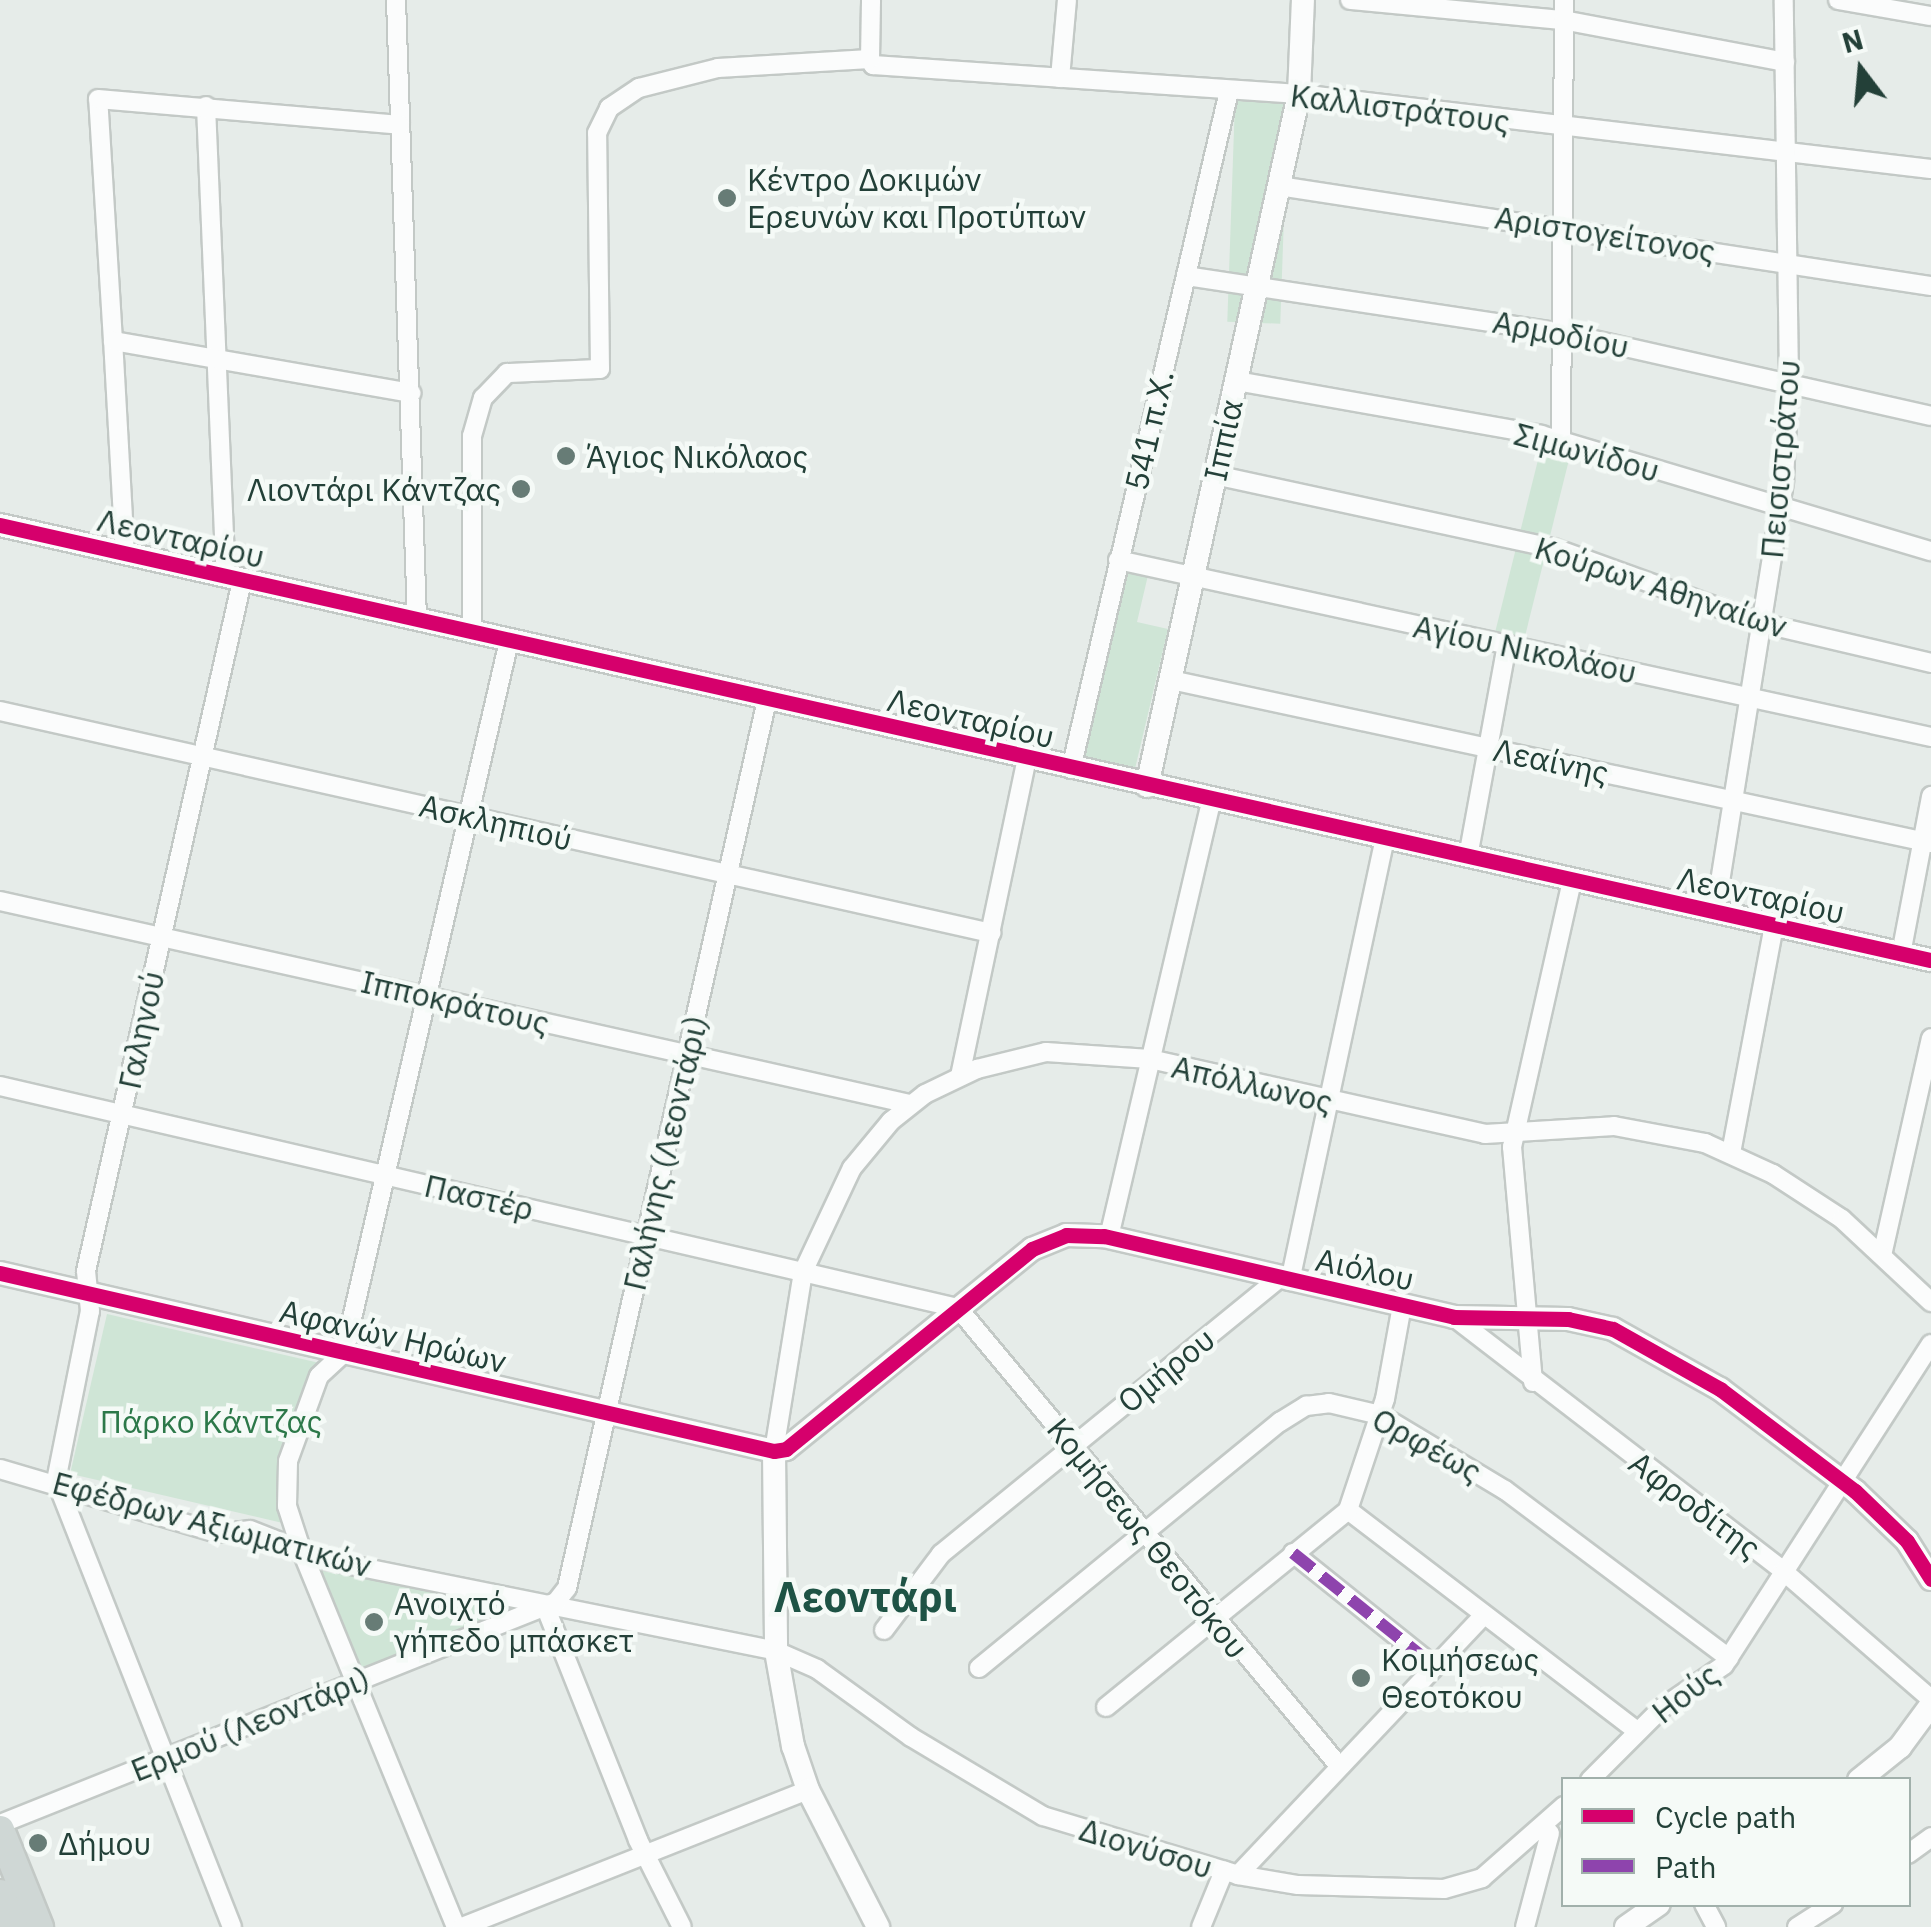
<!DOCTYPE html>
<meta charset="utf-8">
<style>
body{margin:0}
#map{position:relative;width:1931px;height:1927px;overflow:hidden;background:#e6ece9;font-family:"IBM Plex Sans",sans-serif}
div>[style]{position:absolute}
.green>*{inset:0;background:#cfe5d6;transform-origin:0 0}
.roads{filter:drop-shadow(2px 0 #c3c9c6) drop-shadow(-2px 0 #c3c9c6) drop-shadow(0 2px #c3c9c6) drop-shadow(0 -2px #c3c9c6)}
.minor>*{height:18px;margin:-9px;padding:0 9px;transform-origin:9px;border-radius:9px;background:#fbfcfc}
.tertiary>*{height:22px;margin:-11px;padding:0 11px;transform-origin:11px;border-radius:11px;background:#fbfcfc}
.primary>*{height:28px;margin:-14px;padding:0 14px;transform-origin:14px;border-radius:14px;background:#cfd7d5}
.quiet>*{height:12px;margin-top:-6px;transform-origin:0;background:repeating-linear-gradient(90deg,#8e44ad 0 25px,transparent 0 37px)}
.cycleway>*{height:15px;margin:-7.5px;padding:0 7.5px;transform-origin:7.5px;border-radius:7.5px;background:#d6006c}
.dots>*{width:28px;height:28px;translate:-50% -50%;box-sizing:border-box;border:5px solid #f5faf7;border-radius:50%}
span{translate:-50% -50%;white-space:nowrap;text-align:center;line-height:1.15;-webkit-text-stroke:9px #f5faf7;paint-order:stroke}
.street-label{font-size:32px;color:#234038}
.poi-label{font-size:32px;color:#234038}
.left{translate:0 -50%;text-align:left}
.right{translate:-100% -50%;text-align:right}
.park-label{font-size:32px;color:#2c7849}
.district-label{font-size:42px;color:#1e5345;font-weight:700}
.legend{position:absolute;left:1561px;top:1777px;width:350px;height:130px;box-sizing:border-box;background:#f5faf7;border:2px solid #a1b0ab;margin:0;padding:12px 18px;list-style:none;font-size:30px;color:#234038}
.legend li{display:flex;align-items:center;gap:20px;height:50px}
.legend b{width:50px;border:2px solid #a1b0ab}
.north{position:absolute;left:1811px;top:20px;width:100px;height:100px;-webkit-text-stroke:8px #f5faf7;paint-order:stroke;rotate:344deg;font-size:28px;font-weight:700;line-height:40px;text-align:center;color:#234038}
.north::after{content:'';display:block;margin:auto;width:35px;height:45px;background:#234038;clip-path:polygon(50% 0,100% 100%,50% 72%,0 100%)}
</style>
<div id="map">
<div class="green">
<i style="left:1235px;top:101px;width:53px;height:221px;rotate:2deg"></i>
<i style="left:1542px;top:444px;width:30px;height:193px;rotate:14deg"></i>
<i style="clip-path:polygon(1108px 562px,1149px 571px,1137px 622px,1168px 629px,1134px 773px,1068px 753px)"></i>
<i style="left:107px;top:1314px;width:216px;height:164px;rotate:13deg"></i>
<i style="clip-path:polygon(312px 1550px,516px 1604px,473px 1630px,361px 1676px)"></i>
</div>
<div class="roads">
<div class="minor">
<i style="left:396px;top:0;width:620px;rotate:88.06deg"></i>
<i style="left:1350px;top:0;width:214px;rotate:5.4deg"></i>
<i style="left:1563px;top:20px;width:226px;rotate:10.7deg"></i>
<i style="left:1838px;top:0;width:94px;rotate:9.8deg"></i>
<i style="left:870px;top:59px;width:7px;rotate:63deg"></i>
<i style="left:873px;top:65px;width:427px;rotate:3.9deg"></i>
<i style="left:1299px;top:94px;width:636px;rotate:6.77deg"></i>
<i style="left:870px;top:59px;width:59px;rotate:-89deg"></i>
<i style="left:1060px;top:78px;width:78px;rotate:-84.9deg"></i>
<i style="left:206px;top:106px;width:471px;rotate:87.6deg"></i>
<i style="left:1279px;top:186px;width:660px;rotate:8.72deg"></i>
<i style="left:1186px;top:276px;width:381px;rotate:8.6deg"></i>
<i style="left:1563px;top:333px;width:377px;rotate:12.7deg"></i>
<i style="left:113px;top:341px;width:242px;rotate:-93.5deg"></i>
<i style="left:98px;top:99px;width:303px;rotate:4.9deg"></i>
<i style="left:1236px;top:381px;width:310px;rotate:10deg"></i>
<i style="left:1541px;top:435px;width:407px;rotate:16.6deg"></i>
<i style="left:1561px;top:441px;width:441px;rotate:-89.6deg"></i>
<i style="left:1215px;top:475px;width:347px;rotate:12.2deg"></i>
<i style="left:1554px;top:548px;width:220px;rotate:19.9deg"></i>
<i style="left:1761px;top:623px;width:175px;rotate:13.2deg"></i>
<i style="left:125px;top:554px;width:213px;rotate:-93.2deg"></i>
<i style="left:113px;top:341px;width:303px;rotate:9.9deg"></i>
<i style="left:1118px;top:560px;width:832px;rotate:12.28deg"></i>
<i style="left:472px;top:633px;width:197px;rotate:-90deg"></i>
<i style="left:472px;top:436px;width:40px;rotate:-74deg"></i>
<i style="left:483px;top:398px;width:35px;rotate:-46deg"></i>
<i style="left:507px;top:373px;width:93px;rotate:-2.5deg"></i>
<i style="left:600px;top:369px;width:236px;rotate:-90.7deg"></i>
<i style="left:597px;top:133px;width:28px;rotate:-64deg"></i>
<i style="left:609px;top:108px;width:36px;rotate:-34deg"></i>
<i style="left:639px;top:88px;width:81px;rotate:-14.2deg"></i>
<i style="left:718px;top:68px;width:152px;rotate:-3.4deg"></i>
<i style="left:1171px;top:680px;width:777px;rotate:12.11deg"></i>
<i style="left:0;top:711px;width:1016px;rotate:12.63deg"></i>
<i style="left:1071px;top:769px;width:696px;rotate:-76.88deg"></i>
<i style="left:1468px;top:857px;width:216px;rotate:-79.6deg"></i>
<i style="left:0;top:901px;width:932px;rotate:12.58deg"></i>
<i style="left:1715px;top:913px;width:438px;rotate:-80.9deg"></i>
<i style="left:1784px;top:480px;width:99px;rotate:-87.1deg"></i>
<i style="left:1789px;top:381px;width:381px;rotate:-90.8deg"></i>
<i style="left:1901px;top:954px;width:161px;rotate:-79.2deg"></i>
<i style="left:960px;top:1076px;width:324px;rotate:-78.1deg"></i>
<i style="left:0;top:1086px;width:983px;rotate:13.05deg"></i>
<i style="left:958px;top:1308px;width:597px;rotate:50.23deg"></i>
<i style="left:1731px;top:1153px;width:231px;rotate:-79.3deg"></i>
<i style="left:1109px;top:1237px;width:448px;rotate:-76.8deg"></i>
<i style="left:1883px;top:1251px;width:218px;rotate:-77.3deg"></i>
<i style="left:1290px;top:1281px;width:452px;rotate:-77.9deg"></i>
<i style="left:1454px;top:1317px;width:414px;rotate:37.6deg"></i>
<i style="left:1782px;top:1570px;width:197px;rotate:40.9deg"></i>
<i style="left:1533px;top:1382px;width:236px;rotate:-95.1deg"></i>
<i style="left:1512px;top:1147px;width:273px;rotate:-77.3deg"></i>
<i style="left:774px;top:1451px;width:181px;rotate:-80.8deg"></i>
<i style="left:803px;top:1272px;width:115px;rotate:-64.8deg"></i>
<i style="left:852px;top:1168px;width:61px;rotate:-50.3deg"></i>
<i style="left:891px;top:1121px;width:43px;rotate:-38.5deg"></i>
<i style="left:925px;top:1094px;width:58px;rotate:-25.7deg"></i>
<i style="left:977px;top:1069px;width:71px;rotate:-13.8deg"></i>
<i style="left:1046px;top:1052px;width:104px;rotate:3.9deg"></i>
<i style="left:1150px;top:1059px;width:343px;rotate:12.6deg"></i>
<i style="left:1485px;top:1134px;width:129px;rotate:-3.5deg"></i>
<i style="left:1614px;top:1126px;width:93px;rotate:10.6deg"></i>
<i style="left:1705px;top:1143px;width:75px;rotate:24.5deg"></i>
<i style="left:1773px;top:1174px;width:82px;rotate:33.1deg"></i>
<i style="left:1842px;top:1219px;width:122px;rotate:43deg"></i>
<i style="left:0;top:1469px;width:227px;rotate:16.4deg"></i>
<i style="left:218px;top:1533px;width:32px;rotate:-5deg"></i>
<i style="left:250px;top:1530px;width:82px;rotate:21.5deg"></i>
<i style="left:326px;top:1560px;width:459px;rotate:11.4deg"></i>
<i style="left:776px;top:1651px;width:45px;rotate:23.7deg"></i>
<i style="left:817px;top:1669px;width:116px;rotate:35.9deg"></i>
<i style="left:911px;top:1737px;width:154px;rotate:30.9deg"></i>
<i style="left:1043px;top:1816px;width:204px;rotate:16.8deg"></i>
<i style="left:1238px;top:1875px;width:61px;rotate:9.5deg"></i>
<i style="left:1298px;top:1885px;width:146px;rotate:1.6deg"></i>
<i style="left:1444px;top:1889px;width:40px;rotate:-16deg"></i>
<i style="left:1482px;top:1878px;width:109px;rotate:-41.3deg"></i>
<i style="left:1348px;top:1510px;width:364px;rotate:37.4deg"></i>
<i style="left:1293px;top:1553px;width:181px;rotate:38.7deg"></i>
<i style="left:545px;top:1606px;width:252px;rotate:68.3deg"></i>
<i style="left:638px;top:1840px;width:97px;rotate:63.2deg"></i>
<i style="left:884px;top:1630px;width:95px;rotate:-53.1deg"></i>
<i style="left:941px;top:1554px;width:436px;rotate:-39.2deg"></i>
<i style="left:979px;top:1668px;width:389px;rotate:-39.3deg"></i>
<i style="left:1280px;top:1422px;width:31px;rotate:-32deg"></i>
<i style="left:1306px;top:1406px;width:23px;rotate:-7deg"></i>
<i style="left:1329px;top:1403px;width:52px;rotate:13.2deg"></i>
<i style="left:1380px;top:1415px;width:146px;rotate:31deg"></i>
<i style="left:1505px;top:1490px;width:280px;rotate:36.9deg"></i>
<i style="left:1106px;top:1707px;width:312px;rotate:-39.1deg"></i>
<i style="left:1348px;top:1510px;width:117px;rotate:-71.6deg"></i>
<i style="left:1385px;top:1399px;width:96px;rotate:-79.7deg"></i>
<i style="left:1590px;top:1780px;width:102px;rotate:-45deg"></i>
<i style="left:1662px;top:1708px;width:75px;rotate:-34.7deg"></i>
<i style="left:1724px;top:1665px;width:382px;rotate:-57.2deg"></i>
<i style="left:0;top:1824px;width:599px;rotate:-21.77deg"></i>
<i style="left:556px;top:1602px;width:18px;rotate:-52deg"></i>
<i style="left:567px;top:1588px;width:910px;rotate:-77.31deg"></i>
<i style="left:1908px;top:1854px;width:29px;rotate:-36deg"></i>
<i style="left:1238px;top:1875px;width:358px;rotate:-46.6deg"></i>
<i style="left:1704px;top:1904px;width:26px;rotate:62deg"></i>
<i style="left:232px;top:1927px;width:479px;rotate:-111.5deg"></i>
<i style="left:56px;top:1481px;width:173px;rotate:-78.7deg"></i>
<i style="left:90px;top:1311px;width:40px;rotate:-95.7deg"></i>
<i style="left:86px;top:1271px;width:707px;rotate:-77.26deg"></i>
<i style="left:456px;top:1927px;width:412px;rotate:-112.3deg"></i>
<i style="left:300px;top:1546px;width:42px;rotate:-108deg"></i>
<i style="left:287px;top:1506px;width:45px;rotate:-88.7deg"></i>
<i style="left:288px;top:1461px;width:90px;rotate:-70deg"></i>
<i style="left:319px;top:1376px;width:34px;rotate:-43deg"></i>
<i style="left:344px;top:1353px;width:731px;rotate:-76.95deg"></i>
<i style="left:462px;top:1927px;width:372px;rotate:-21.6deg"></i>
<i style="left:1201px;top:1927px;width:61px;rotate:-67.7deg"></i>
<i style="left:1525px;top:1927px;width:97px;rotate:-75.1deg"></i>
<i style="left:1797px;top:1927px;width:43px;rotate:-32.6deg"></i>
</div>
<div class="tertiary">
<i style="left:0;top:525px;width:1979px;rotate:12.7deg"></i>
<i style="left:1147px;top:786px;width:708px;rotate:-77.61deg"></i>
<i style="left:1299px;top:94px;width:94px;rotate:-87.6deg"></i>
<i style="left:0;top:1273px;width:794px;rotate:12.95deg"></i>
<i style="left:774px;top:1451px;width:12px;rotate:-9deg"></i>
<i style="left:786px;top:1449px;width:317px;rotate:-39.1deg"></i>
<i style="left:1032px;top:1249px;width:37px;rotate:-22deg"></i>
<i style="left:1066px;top:1235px;width:38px;rotate:2deg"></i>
<i style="left:1104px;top:1236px;width:359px;rotate:13deg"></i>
<i style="left:1454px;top:1317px;width:114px;rotate:1deg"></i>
<i style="left:1568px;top:1319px;width:46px;rotate:12.5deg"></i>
<i style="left:1613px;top:1329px;width:123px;rotate:29.3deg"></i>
<i style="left:1720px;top:1389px;width:169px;rotate:37.1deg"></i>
<i style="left:1855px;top:1491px;width:72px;rotate:43.9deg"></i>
<i style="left:1907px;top:1541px;width:45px;rotate:57.7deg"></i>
<i style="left:774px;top:1451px;width:200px;rotate:89.4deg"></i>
<i style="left:776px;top:1651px;width:97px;rotate:79.9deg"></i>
<i style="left:793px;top:1746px;width:46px;rotate:71.2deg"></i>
<i style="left:808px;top:1790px;width:154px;rotate:62.9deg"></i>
<i style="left:1859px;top:1780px;width:53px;rotate:-38.8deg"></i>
<i style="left:1900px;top:1747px;width:52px;rotate:-53.6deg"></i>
<i style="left:1626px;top:1927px;width:40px;rotate:-34.9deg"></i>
</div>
<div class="primary">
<i style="left:0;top:1830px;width:105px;rotate:68.1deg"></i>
<i style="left:0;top:1894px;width:35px;rotate:68deg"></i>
</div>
</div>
<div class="quiet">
<i style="left:1293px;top:1553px;width:181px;rotate:38.7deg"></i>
</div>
<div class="cycleway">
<i style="left:0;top:525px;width:1979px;rotate:12.7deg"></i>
<i style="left:0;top:1273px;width:794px;rotate:12.95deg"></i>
<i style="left:774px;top:1451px;width:12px;rotate:-9deg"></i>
<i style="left:786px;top:1449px;width:317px;rotate:-39.1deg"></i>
<i style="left:1032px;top:1249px;width:37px;rotate:-22deg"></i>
<i style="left:1066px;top:1235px;width:38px;rotate:2deg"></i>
<i style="left:1104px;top:1236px;width:359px;rotate:13deg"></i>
<i style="left:1454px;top:1317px;width:114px;rotate:1deg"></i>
<i style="left:1568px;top:1319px;width:46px;rotate:12.5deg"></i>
<i style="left:1613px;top:1329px;width:123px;rotate:29.3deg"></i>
<i style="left:1720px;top:1389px;width:169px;rotate:37.1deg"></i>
<i style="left:1855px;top:1491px;width:72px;rotate:43.9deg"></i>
<i style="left:1907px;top:1541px;width:45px;rotate:57.7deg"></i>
</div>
<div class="dots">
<i style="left:727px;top:198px;background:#677c76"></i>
<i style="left:566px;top:456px;background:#677c76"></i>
<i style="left:521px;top:489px;background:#677c76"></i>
<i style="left:374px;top:1622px;background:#677c76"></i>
<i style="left:1361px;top:1678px;background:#677c76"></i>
<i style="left:38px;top:1843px;background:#677c76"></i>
</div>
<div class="street-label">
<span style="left:1400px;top:108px;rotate:7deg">Καλλιστράτους</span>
<span style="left:1605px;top:234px;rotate:9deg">Αριστογείτονος</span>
<span style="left:1561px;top:334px;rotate:11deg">Αρμοδίου</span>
<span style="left:1149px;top:430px;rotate:-77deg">541 π.Χ.</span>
<span style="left:1223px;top:440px;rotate:-78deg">Ιππία</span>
<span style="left:1587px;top:452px;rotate:15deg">Σιμωνίδου</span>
<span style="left:1780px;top:459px;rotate:-85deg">Πεισιστράτου</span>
<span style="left:181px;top:538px;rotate:13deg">Λεονταρίου</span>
<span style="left:1661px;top:587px;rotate:18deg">Κούρων Αθηναίων</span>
<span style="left:1525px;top:649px;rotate:12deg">Αγίου Νικολάου</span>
<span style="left:971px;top:718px;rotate:13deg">Λεονταρίου</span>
<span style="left:1551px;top:761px;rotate:12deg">Λεαίνης</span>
<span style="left:496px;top:822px;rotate:13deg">Ασκληπιού</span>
<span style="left:1761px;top:895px;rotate:12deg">Λεονταρίου</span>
<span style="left:455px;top:1002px;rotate:13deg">Ιπποκράτους</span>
<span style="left:141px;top:1030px;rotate:-78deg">Γαληνού</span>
<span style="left:1252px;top:1084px;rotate:13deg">Απόλλωνος</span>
<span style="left:665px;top:1153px;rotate:-77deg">Γαλήνης (Λεοντάρι)</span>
<span style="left:479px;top:1197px;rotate:13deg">Παστέρ</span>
<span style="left:1365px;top:1269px;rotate:12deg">Αιόλου</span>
<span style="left:393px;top:1336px;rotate:13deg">Αφανών Ηρώων</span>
<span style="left:1166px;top:1370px;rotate:-39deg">Ομήρου</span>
<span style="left:1427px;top:1445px;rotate:29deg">Ορφέως</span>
<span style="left:1695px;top:1505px;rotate:37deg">Αφροδίτης</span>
<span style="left:212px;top:1524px;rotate:15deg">Εφέδρων Αξιωματικών</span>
<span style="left:1148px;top:1538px;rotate:51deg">Κομήσεως Θεοτόκου</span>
<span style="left:1685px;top:1693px;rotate:-38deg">Ηούς</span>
<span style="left:250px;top:1724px;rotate:-22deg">Ερμού (Λεοντάρι)</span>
<span style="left:1146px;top:1848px;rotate:17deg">Διονύσου</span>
</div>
<div class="poi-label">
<span class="left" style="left:747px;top:198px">Κέντρο Δοκιμών<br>Ερευνών και Προτύπων</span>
<span class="left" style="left:586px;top:456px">Άγιος Νικόλαος</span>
<span class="right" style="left:501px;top:489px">Λιοντάρι Κάντζας</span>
<span class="left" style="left:394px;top:1622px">Ανοιχτό<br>γήπεδο μπάσκετ</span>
<span class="left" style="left:1381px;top:1678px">Κοιμήσεως<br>Θεοτόκου</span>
<span class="left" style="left:58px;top:1843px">Δήμου</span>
</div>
<div class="park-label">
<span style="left:211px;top:1421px">Πάρκο Κάντζας</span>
</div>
<div class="district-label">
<span style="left:865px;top:1597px">Λεοντάρι</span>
</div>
<ul class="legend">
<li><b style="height:12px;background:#d6006c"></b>Cycle path</li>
<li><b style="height:12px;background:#8e44ad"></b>Path</li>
</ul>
<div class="north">N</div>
</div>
